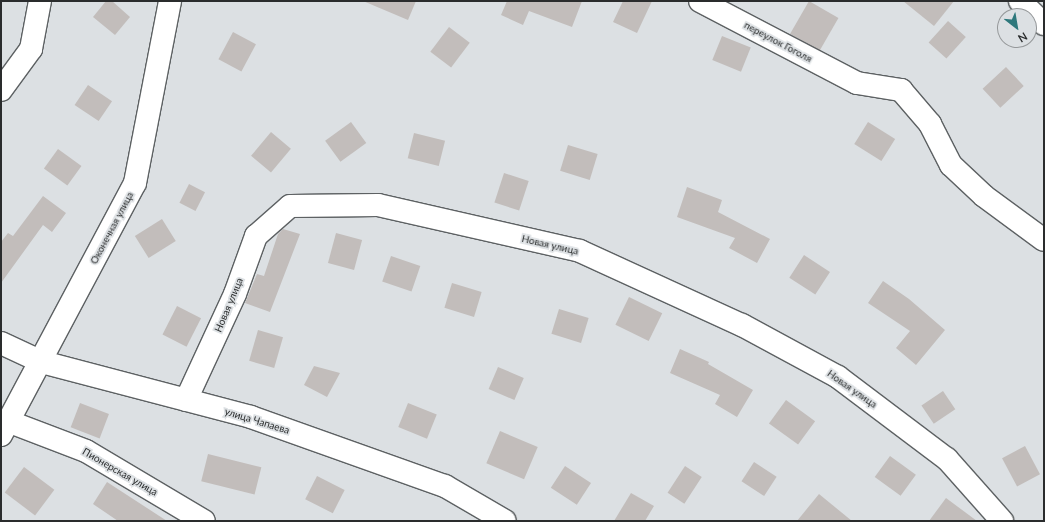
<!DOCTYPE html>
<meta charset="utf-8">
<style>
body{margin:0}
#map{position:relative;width:1045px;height:522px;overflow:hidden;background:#dce0e3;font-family:Lato,sans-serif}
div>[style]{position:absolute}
.building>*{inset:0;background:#c2bdbb;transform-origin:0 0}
.roads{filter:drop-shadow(1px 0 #5d6163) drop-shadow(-1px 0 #5d6163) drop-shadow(0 1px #5d6163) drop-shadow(0 -1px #5d6163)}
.minor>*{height:22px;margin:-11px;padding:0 11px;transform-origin:11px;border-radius:11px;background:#fff}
span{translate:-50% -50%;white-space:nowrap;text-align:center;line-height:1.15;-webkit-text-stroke:3.5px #dce0e3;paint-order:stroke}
.street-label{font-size:10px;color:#2a2c2d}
.frame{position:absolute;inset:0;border:2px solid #2a2c2d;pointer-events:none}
.north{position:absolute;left:997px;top:8px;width:40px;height:40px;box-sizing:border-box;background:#dce0e3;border:1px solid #95989a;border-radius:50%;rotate:149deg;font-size:11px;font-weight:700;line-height:16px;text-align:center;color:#2a2c2d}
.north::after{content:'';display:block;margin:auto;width:14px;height:18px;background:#2e787c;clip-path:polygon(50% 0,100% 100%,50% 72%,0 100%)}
</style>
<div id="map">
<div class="building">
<i style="clip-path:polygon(106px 1px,112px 1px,130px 17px,115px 35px,93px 17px)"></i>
<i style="clip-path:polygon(363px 1px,416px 1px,408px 20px)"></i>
<i style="clip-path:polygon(507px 1px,582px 1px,572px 27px,529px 11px,523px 25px,501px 15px)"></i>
<i style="clip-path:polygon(623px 1px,652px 1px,637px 33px,613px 22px)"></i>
<i style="left:809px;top:1px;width:34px;height:38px;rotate:30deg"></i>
<i style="clip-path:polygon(903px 1px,954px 1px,934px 26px)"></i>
<i style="left:948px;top:21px;width:24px;height:29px;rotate:42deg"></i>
<i style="left:449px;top:27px;width:26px;height:31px;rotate:37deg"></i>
<i style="left:233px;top:32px;width:26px;height:31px;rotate:28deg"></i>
<i style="left:722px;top:36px;width:31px;height:26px;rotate:22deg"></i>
<i style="left:1006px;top:67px;width:26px;height:32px;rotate:47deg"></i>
<i style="left:88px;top:85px;width:29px;height:24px;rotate:34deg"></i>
<i style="left:351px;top:122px;width:26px;height:32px;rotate:54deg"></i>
<i style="left:868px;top:122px;width:32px;height:26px;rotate:32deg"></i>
<i style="left:271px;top:132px;width:26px;height:31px;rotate:40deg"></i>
<i style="left:414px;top:133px;width:32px;height:26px;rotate:14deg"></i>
<i style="left:568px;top:145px;width:31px;height:27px;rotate:17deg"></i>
<i style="left:58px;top:149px;width:29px;height:24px;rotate:36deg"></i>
<i style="left:504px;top:173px;width:26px;height:31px;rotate:18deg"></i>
<i style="left:189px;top:184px;width:18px;height:21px;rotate:27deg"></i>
<i style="clip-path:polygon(687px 187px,722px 200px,718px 212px,770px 239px,757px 263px,729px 248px,735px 238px,677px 217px)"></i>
<i style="clip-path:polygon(43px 196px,66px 213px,52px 232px,43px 225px,1px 283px,1px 242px,8px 233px,13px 236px)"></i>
<i style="left:162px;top:219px;width:26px;height:32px;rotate:58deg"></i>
<i style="clip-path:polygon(283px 229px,300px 234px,270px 312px,245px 303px,257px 274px,264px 276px,278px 234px)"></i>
<i style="left:336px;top:233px;width:27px;height:31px;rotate:15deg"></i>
<i style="left:804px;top:255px;width:31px;height:27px;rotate:33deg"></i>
<i style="left:391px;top:256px;width:31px;height:27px;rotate:19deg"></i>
<i style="clip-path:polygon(883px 281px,909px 299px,945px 330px,916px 365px,896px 348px,910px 331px,868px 303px)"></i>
<i style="left:452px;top:283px;width:31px;height:26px;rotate:17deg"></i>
<i style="left:629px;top:297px;width:37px;height:31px;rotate:26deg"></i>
<i style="left:177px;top:306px;width:27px;height:32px;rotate:27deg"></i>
<i style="left:559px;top:309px;width:31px;height:26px;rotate:17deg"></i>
<i style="left:258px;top:330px;width:26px;height:32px;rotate:16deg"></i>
<i style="clip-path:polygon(680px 349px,709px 362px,708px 364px,753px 390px,737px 417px,715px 404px,720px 395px,670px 373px)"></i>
<i style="clip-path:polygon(314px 366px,340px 373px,327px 397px,304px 385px)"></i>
<i style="left:498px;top:367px;width:28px;height:24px;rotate:23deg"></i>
<i style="left:943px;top:391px;width:22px;height:26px;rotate:56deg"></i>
<i style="left:786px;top:400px;width:36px;height:29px;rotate:36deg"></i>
<i style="left:80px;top:403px;width:31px;height:26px;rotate:21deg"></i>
<i style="left:408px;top:403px;width:31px;height:26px;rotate:22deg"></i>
<i style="left:500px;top:431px;width:41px;height:35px;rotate:23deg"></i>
<i style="left:1025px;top:446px;width:32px;height:26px;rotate:62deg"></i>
<i style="left:208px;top:454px;width:55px;height:28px;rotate:14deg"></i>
<i style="left:890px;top:456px;width:32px;height:26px;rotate:36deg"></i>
<i style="left:754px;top:462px;width:27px;height:23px;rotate:33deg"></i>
<i style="left:565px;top:466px;width:31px;height:26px;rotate:33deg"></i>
<i style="left:685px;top:466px;width:20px;height:32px;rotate:33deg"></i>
<i style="left:24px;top:467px;width:38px;height:32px;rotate:37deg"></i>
<i style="left:317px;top:476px;width:31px;height:26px;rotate:27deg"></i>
<i style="clip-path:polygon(107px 482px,167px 521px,118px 521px,93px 504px)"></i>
<i style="clip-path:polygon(631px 493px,654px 506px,645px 521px,614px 521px)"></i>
<i style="clip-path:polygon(819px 494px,852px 521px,797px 521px)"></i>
<i style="clip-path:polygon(946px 498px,977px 521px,929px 521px)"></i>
</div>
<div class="roads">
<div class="minor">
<i style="left:700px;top:1px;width:177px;rotate:27.6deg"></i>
<i style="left:857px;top:83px;width:45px;rotate:9deg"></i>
<i style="left:901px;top:90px;width:45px;rotate:49.5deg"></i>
<i style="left:930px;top:124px;width:46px;rotate:62.9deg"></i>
<i style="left:951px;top:165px;width:45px;rotate:43.2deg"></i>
<i style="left:984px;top:196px;width:74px;rotate:36.3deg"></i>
<i style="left:1020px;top:1px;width:33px;rotate:44deg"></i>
<i style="left:1px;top:90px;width:51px;rotate:-53.8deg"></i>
<i style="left:31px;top:49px;width:49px;rotate:-79.4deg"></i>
<i style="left:1px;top:343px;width:45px;rotate:24.9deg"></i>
<i style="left:42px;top:362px;width:216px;rotate:14.7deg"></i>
<i style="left:251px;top:417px;width:206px;rotate:19.6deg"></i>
<i style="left:445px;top:486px;width:69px;rotate:30.3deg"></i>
<i style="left:186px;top:400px;width:117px;rotate:-65.2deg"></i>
<i style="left:235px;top:294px;width:62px;rotate:-70.1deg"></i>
<i style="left:256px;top:236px;width:45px;rotate:-41.4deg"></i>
<i style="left:290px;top:206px;width:88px;rotate:-0.7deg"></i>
<i style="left:378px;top:205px;width:207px;rotate:12.8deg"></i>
<i style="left:580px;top:251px;width:178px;rotate:24.6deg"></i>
<i style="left:742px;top:325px;width:109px;rotate:28.4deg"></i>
<i style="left:838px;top:377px;width:136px;rotate:37deg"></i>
<i style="left:947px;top:459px;width:83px;rotate:48.4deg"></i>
<i style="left:10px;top:422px;width:81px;rotate:20.9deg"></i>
<i style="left:86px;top:451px;width:137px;rotate:30.7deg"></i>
<i style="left:1px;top:435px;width:285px;rotate:-62deg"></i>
<i style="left:135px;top:183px;width:185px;rotate:-79.1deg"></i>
</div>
</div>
<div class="street-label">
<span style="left:778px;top:42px;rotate:28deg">переулок Гоголя</span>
<span style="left:112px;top:228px;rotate:-62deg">Оконечная улица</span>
<span style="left:550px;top:245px;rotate:13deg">Новая улица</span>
<span style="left:229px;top:305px;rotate:-67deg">Новая улица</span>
<span style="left:852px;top:389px;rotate:35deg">Новая улица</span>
<span style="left:257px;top:421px;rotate:17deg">улица Чапаева</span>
<span style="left:120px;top:472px;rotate:30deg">Пионерская улица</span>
</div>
<div class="frame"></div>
<div class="north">N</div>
</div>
